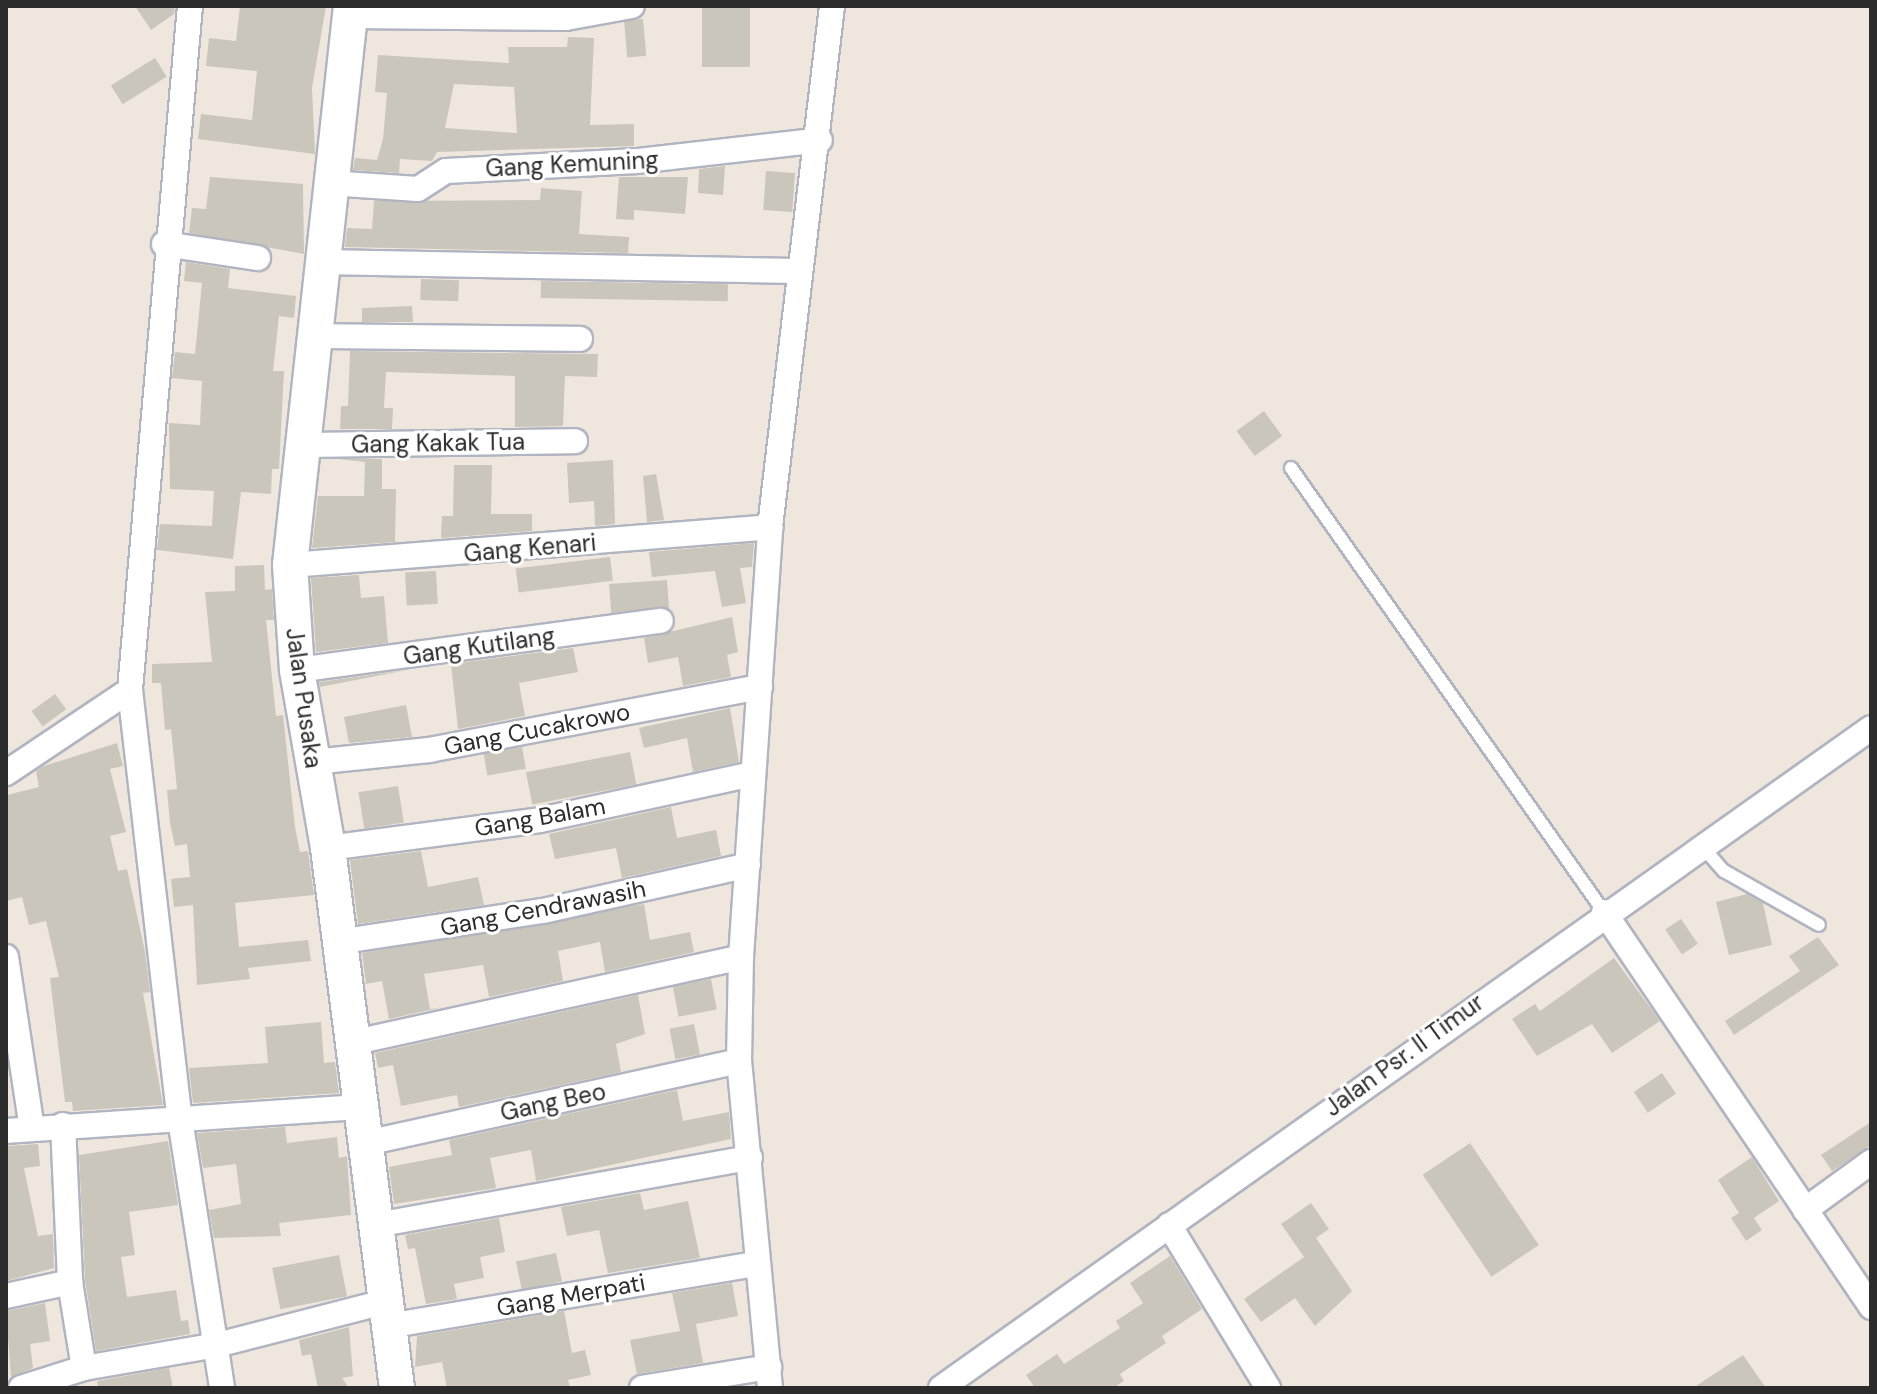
<!DOCTYPE html>
<style>
body{margin:0}
#map{position:relative;width:1877px;height:1394px;overflow:hidden;background:#efe7dd;font-family:"DM Sans",sans-serif}
div>[style]{position:absolute}
.building>*{inset:0;background:#cac6bc;transform-origin:0 0}
.roads{filter:drop-shadow(2px 0 #b1b4c1) drop-shadow(-2px 0 #b1b4c1) drop-shadow(0 2px #b1b4c1) drop-shadow(0 -2px #b1b4c1)}
.service>*{height:12px;margin:-6px;padding:0 6px;transform-origin:6px;border-radius:6px;background:#fff}
.minor>*{height:24px;margin:-12px;padding:0 12px;transform-origin:12px;border-radius:12px;background:#fff}
.secondary>*{height:34px;margin:-17px;padding:0 17px;transform-origin:17px;border-radius:17px;background:#fff}
span{translate:-50% -50%;white-space:nowrap;text-align:center;line-height:1.15;-webkit-text-stroke:6px #fff;paint-order:stroke}
.street-label{font-size:24px;color:#2c2c2c}
.frame{position:absolute;inset:0;border:8px solid #2c2c2c;pointer-events:none}
</style>
<div id="map">
<div class="building">
<i style="clip-path:polygon(135px 6px,175px 6px,174px 14px,151px 30px)"></i>
<i style="clip-path:polygon(240px 6px,326px 6px,312px 88px,315px 154px,198px 139px,201px 114px,252px 120px,257px 71px,206px 66px,209px 38px,236px 41px)"></i>
<i style="left:702px;top:6px;width:48px;height:61px"></i>
<i style="left:643px;top:19px;width:37px;height:19px;rotate:85deg"></i>
<i style="clip-path:polygon(evenodd,568px 37px,594px 38px,590px 125px,634px 124px,634px 146px,437px 152px,432px 161px,400px 159px,399px 173px,353px 170px,355px 158px,377px 160px,383px 139px,387px 93px,375px 92px,378px 55px,509px 63px,508px 47px,567px 47px,568px 37px,454px 84px,514px 87px,517px 133px,445px 128px,454px 84px)"></i>
<i style="left:155px;top:58px;width:22px;height:52px;rotate:58deg"></i>
<i style="clip-path:polygon(725px 166px,723px 195px,698px 193px,699px 169px)"></i>
<i style="left:766px;top:171px;width:29px;height:39px;rotate:4deg"></i>
<i style="clip-path:polygon(210px 177px,303px 184px,304px 254px,189px 233px,192px 208px,206px 209px)"></i>
<i style="clip-path:polygon(619px 177px,688px 177px,685px 214px,634px 210px,634px 220px,616px 219px)"></i>
<i style="clip-path:polygon(541px 188px,582px 191px,579px 234px,629px 237px,628px 253px,345px 247px,347px 228px,372px 229px,374px 201px,540px 200px)"></i>
<i style="clip-path:polygon(186px 262px,230px 269px,228px 288px,296px 296px,294px 318px,279px 316px,273px 371px,284px 371px,279px 469px,272px 469px,271px 494px,241px 492px,233px 559px,157px 550px,160px 524px,212px 526px,214px 491px,170px 489px,169px 423px,200px 425px,202px 381px,172px 378px,175px 352px,195px 354px,202px 283px,184px 281px)"></i>
<i style="left:421px;top:279px;width:38px;height:21px;rotate:2deg"></i>
<i style="left:541px;top:281px;width:187px;height:17px;rotate:1deg"></i>
<i style="clip-path:polygon(412px 306px,413px 322px,362px 322px,362px 308px)"></i>
<i style="clip-path:polygon(350px 351px,598px 354px,597px 377px,565px 376px,563px 426px,515px 427px,515px 376px,386px 372px,384px 408px,393px 408px,392px 429px,340px 429px,341px 406px,348px 406px)"></i>
<i style="left:1264px;top:411px;width:31px;height:34px;rotate:54deg"></i>
<i style="clip-path:polygon(338px 459px,382px 459px,382px 489px,396px 489px,395px 542px,312px 548px,318px 496px,364px 496px,365px 462px)"></i>
<i style="clip-path:polygon(613px 460px,615px 524px,595px 526px,594px 501px,569px 503px,567px 463px)"></i>
<i style="clip-path:polygon(454px 465px,492px 465px,491px 514px,532px 514px,532px 531px,441px 538px,442px 516px,453px 516px)"></i>
<i style="clip-path:polygon(656px 474px,664px 520px,647px 522px,643px 476px)"></i>
<i style="clip-path:polygon(754px 543px,752px 567px,740px 568px,746px 603px,722px 607px,715px 571px,652px 577px,649px 552px)"></i>
<i style="left:610px;top:557px;width:24px;height:95px;rotate:83deg"></i>
<i style="clip-path:polygon(264px 565px,265px 590px,272px 589px,274px 620px,266px 620px,276px 716px,283px 715px,295px 827px,300px 852px,308px 851px,314px 895px,235px 903px,239px 947px,308px 940px,311px 961px,248px 968px,250px 979px,197px 985px,193px 905px,174px 907px,171px 879px,190px 877px,187px 844px,175px 846px,170px 823px,167px 790px,177px 789px,171px 729px,165px 730px,161px 683px,152px 683px,152px 664px,212px 662px,205px 592px,235px 591px,235px 566px)"></i>
<i style="left:436px;top:571px;width:33px;height:31px;rotate:87deg"></i>
<i style="clip-path:polygon(359px 575px,361px 598px,384px 596px,388px 643px,316px 652px,311px 578px)"></i>
<i style="left:667px;top:580px;width:29px;height:58px;rotate:86deg"></i>
<i style="clip-path:polygon(732px 617px,738px 652px,727px 655px,731px 677px,683px 686px,678px 657px,648px 663px,644px 638px)"></i>
<i style="clip-path:polygon(573px 648px,578px 672px,519px 683px,525px 716px,458px 729px,451px 664px)"></i>
<i style="clip-path:polygon(407px 670px,320px 687px,319px 682px)"></i>
<i style="left:55px;top:694px;width:19px;height:29px;rotate:54deg"></i>
<i style="clip-path:polygon(406px 705px,412px 737px,349px 743px,344px 717px)"></i>
<i style="clip-path:polygon(730px 708px,739px 762px,693px 772px,687px 738px,644px 748px,639px 728px)"></i>
<i style="clip-path:polygon(117px 743px,123px 766px,110px 769px,126px 832px,110px 836px,118px 871px,127px 869px,145px 952px,150px 992px,143px 993px,163px 1105px,73px 1111px,72px 1102px,65px 1102px,50px 978px,59px 977px,46px 921px,29px 925px,22px 897px,6px 901px,7px 795px,39px 787px,36px 771px,44px 766px)"></i>
<i style="left:522px;top:747px;width:22px;height:39px;rotate:80deg"></i>
<i style="left:630px;top:752px;width:33px;height:106px;rotate:79deg"></i>
<i style="left:398px;top:786px;width:37px;height:40px;rotate:81deg"></i>
<i style="clip-path:polygon(671px 807px,677px 838px,716px 830px,721px 856px,622px 878px,616px 848px,555px 859px,549px 834px)"></i>
<i style="clip-path:polygon(421px 851px,428px 887px,478px 877px,484px 905px,358px 924px,350px 860px)"></i>
<i style="clip-path:polygon(1747px 894px,1763px 903px,1772px 945px,1729px 955px,1716px 902px)"></i>
<i style="clip-path:polygon(644px 904px,650px 940px,690px 932px,694px 952px,605px 972px,600px 942px,558px 951px,563px 981px,489px 997px,483px 965px,424px 974px,430px 1009px,443px 1007px,389px 1019px,382px 981px,366px 984px,362px 953px)"></i>
<i style="left:1681px;top:919px;width:30px;height:19px;rotate:56deg"></i>
<i style="clip-path:polygon(1818px 937px,1839px 965px,1734px 1035px,1725px 1021px,1800px 971px,1789px 956px)"></i>
<i style="clip-path:polygon(1614px 958px,1660px 1021px,1612px 1053px,1592px 1024px,1537px 1056px,1512px 1019px,1535px 1004px,1540px 1011px)"></i>
<i style="left:711px;top:979px;width:31px;height:39px;rotate:79deg"></i>
<i style="clip-path:polygon(638px 995px,645px 1034px,616px 1044px,621px 1072px,459px 1107px,457px 1095px,401px 1106px,393px 1065px,378px 1068px,375px 1053px)"></i>
<i style="clip-path:polygon(321px 1022px,324px 1063px,335px 1062px,339px 1093px,193px 1103px,189px 1068px,268px 1063px,265px 1027px)"></i>
<i style="left:694px;top:1024px;width:31px;height:25px;rotate:79deg"></i>
<i style="left:1662px;top:1073px;width:25px;height:34px;rotate:56deg"></i>
<i style="clip-path:polygon(677px 1090px,683px 1121px,729px 1112px,731px 1139px,536px 1181px,531px 1150px,490px 1158px,496px 1188px,394px 1204px,389px 1167px,452px 1155px,449px 1140px)"></i>
<i style="clip-path:polygon(1871px 1122px,1871px 1145px,1832px 1171px,1821px 1155px)"></i>
<i style="clip-path:polygon(285px 1127px,287px 1143px,337px 1137px,339px 1158px,347px 1156px,351px 1215px,279px 1223px,281px 1236px,214px 1238px,209px 1210px,241px 1204px,236px 1164px,203px 1168px,197px 1133px)"></i>
<i style="clip-path:polygon(168px 1141px,178px 1205px,129px 1212px,135px 1255px,121px 1257px,127px 1297px,176px 1290px,181px 1321px,188px 1320px,190px 1334px,96px 1351px,85px 1280px,79px 1155px)"></i>
<i style="left:1470px;top:1143px;width:123px;height:57px;rotate:56deg"></i>
<i style="clip-path:polygon(38px 1144px,40px 1166px,24px 1168px,38px 1236px,53px 1234px,54px 1268px,6px 1281px,6px 1146px)"></i>
<i style="clip-path:polygon(1752px 1157px,1779px 1201px,1754px 1218px,1762px 1230px,1746px 1241px,1731px 1218px,1739px 1213px,1718px 1180px)"></i>
<i style="clip-path:polygon(640px 1193px,644px 1210px,688px 1201px,700px 1258px,608px 1273px,599px 1230px,567px 1236px,561px 1207px)"></i>
<i style="clip-path:polygon(1311px 1203px,1329px 1229px,1316px 1238px,1352px 1291px,1315px 1326px,1295px 1298px,1261px 1322px,1244px 1299px,1304px 1257px,1281px 1224px)"></i>
<i style="clip-path:polygon(499px 1218px,505px 1252px,480px 1257px,484px 1278px,454px 1284px,457px 1299px,426px 1304px,415px 1248px,408px 1249px,405px 1235px)"></i>
<i style="left:556px;top:1253px;width:29px;height:41px;rotate:78deg"></i>
<i style="left:339px;top:1255px;width:42px;height:68px;rotate:79deg"></i>
<i style="clip-path:polygon(1170px 1256px,1202px 1309px,1162px 1336px,1166px 1343px,1120px 1374px,1124px 1381px,1113px 1388px,1035px 1388px,1026px 1375px,1057px 1354px,1064px 1364px,1120px 1328px,1116px 1321px,1143px 1303px,1130px 1283px)"></i>
<i style="clip-path:polygon(732px 1283px,738px 1316px,696px 1324px,703px 1363px,637px 1374px,630px 1340px,680px 1331px,672px 1293px)"></i>
<i style="clip-path:polygon(45px 1303px,50px 1341px,30px 1344px,33px 1368px,11px 1377px,6px 1311px)"></i>
<i style="clip-path:polygon(564px 1311px,572px 1353px,585px 1350px,591px 1375px,568px 1380px,570px 1388px,447px 1388px,442px 1362px,415px 1367px,417px 1336px)"></i>
<i style="clip-path:polygon(349px 1327px,353px 1376px,342px 1378px,349px 1388px,318px 1388px,311px 1354px,302px 1356px,299px 1340px)"></i>
<i style="clip-path:polygon(1743px 1355px,1766px 1388px,1693px 1388px)"></i>
<i style="clip-path:polygon(169px 1368px,173px 1388px,98px 1388px,97px 1381px)"></i>
</div>
<div class="roads">
<div class="service">
<i style="left:1291px;top:468px;width:543px;rotate:54.82deg"></i>
<i style="left:1701px;top:845px;width:35px;rotate:49deg"></i>
<i style="left:1724px;top:871px;width:109px;rotate:29.6deg"></i>
</div>
<div class="minor">
<i style="left:350px;top:16px;width:216px;rotate:0.5deg"></i>
<i style="left:566px;top:18px;width:67px;rotate:-10.3deg"></i>
<i style="left:329px;top:183px;width:89px;rotate:3.9deg"></i>
<i style="left:418px;top:189px;width:33px;rotate:-33deg"></i>
<i style="left:446px;top:171px;width:191px;rotate:-3deg"></i>
<i style="left:637px;top:161px;width:184px;rotate:-6.5deg"></i>
<i style="left:164px;top:244px;width:95px;rotate:8.5deg"></i>
<i style="left:321px;top:262px;width:476px;rotate:1.1deg"></i>
<i style="left:313px;top:336px;width:267px;rotate:0.6deg"></i>
<i style="left:301px;top:445px;width:274px;rotate:-0.8deg"></i>
<i style="left:290px;top:565px;width:482px;rotate:-4.5deg"></i>
<i style="left:297px;top:670px;width:367px;rotate:-7.7deg"></i>
<i style="left:130px;top:690px;width:432px;rotate:83.4deg"></i>
<i style="left:180px;top:1119px;width:272px;rotate:81.1deg"></i>
<i style="left:313px;top:762px;width:117px;rotate:-5.9deg"></i>
<i style="left:429px;top:750px;width:337px;rotate:-10.8deg"></i>
<i style="left:6px;top:773px;width:149px;rotate:-33.8deg"></i>
<i style="left:130px;top:690px;width:687px;rotate:-84.99deg"></i>
<i style="left:328px;top:848px;width:214px;rotate:-7.5deg"></i>
<i style="left:540px;top:820px;width:214px;rotate:-12.2deg"></i>
<i style="left:1604px;top:912px;width:477px;rotate:55.9deg"></i>
<i style="left:337px;top:942px;width:208px;rotate:-8.6deg"></i>
<i style="left:543px;top:911px;width:210px;rotate:-12.6deg"></i>
<i style="left:6px;top:957px;width:173px;rotate:81.4deg"></i>
<i style="left:351px;top:1043px;width:399px;rotate:-12.4deg"></i>
<i style="left:63px;top:1125px;width:157px;rotate:87.4deg"></i>
<i style="left:70px;top:1282px;width:87px;rotate:80.8deg"></i>
<i style="left:6px;top:1131px;width:353px;rotate:-3.9deg"></i>
<i style="left:366px;top:1143px;width:382px;rotate:-12.4deg"></i>
<i style="left:1805px;top:1210px;width:82px;rotate:-36deg"></i>
<i style="left:376px;top:1225px;width:380px;rotate:-10.2deg"></i>
<i style="left:1169px;top:1225px;width:191px;rotate:58.7deg"></i>
<i style="left:6px;top:1296px;width:66px;rotate:-12.3deg"></i>
<i style="left:388px;top:1326px;width:370px;rotate:-9.6deg"></i>
<i style="left:21px;top:1388px;width:66px;rotate:-17.6deg"></i>
<i style="left:84px;top:1368px;width:135px;rotate:-9.8deg"></i>
<i style="left:217px;top:1345px;width:173px;rotate:-14.4deg"></i>
<i style="left:642px;top:1388px;width:129px;rotate:-9.4deg"></i>
<i style="left:770px;top:1388px;width:328px;rotate:-95.4deg"></i>
<i style="left:739px;top:1061px;width:104px;rotate:-88.9deg"></i>
<i style="left:741px;top:957px;width:431px;rotate:-86.1deg"></i>
<i style="left:770px;top:527px;width:525px;rotate:-83.21deg"></i>
<i style="left:941px;top:1388px;width:1140px;rotate:-35.36deg"></i>
</div>
<div class="secondary">
<i style="left:351px;top:6px;width:562px;rotate:96.23deg"></i>
<i style="left:290px;top:565px;width:105px;rotate:86.2deg"></i>
<i style="left:297px;top:670px;width:181px;rotate:80.1deg"></i>
<i style="left:328px;top:848px;width:544px;rotate:82.72deg"></i>
</div>
</div>
<div class="street-label">
<span style="left:572px;top:164px;rotate:-3deg">Gang Kemuning</span>
<span style="left:438px;top:443px;rotate:-1deg">Gang Kakak Tua</span>
<span style="left:530px;top:548px;rotate:-5deg">Gang Kenari</span>
<span style="left:479px;top:646px;rotate:-8deg">Gang Kutilang</span>
<span style="left:304px;top:698px;rotate:82deg">Jalan Pusaka</span>
<span style="left:537px;top:729px;rotate:-11deg">Gang Cucakrowo</span>
<span style="left:540px;top:817px;rotate:-10deg">Gang Balam</span>
<span style="left:543px;top:908px;rotate:-11deg">Gang Cendrawasih</span>
<span style="left:1404px;top:1055px;rotate:-36deg">Jalan Psr. II Timur</span>
<span style="left:553px;top:1102px;rotate:-12deg">Gang Beo</span>
<span style="left:571px;top:1295px;rotate:-10deg">Gang Merpati</span>
</div>
<div class="frame"></div>
</div>
